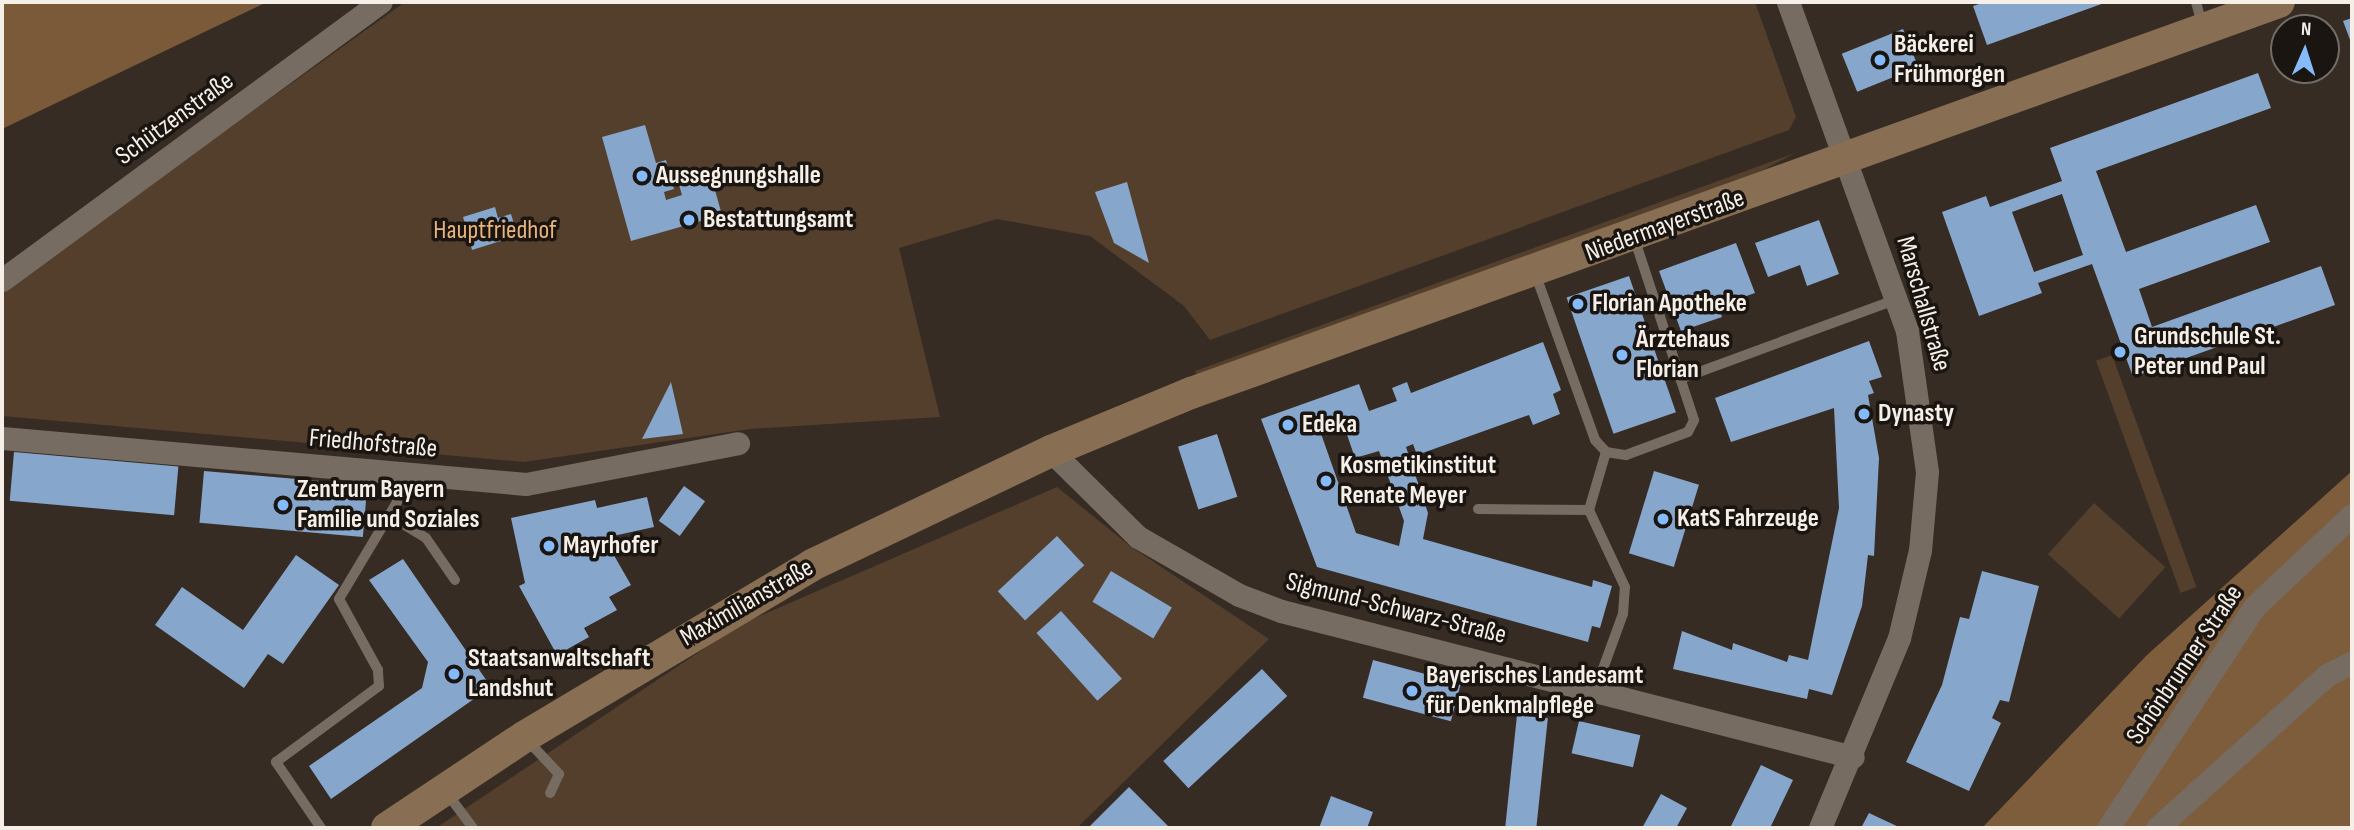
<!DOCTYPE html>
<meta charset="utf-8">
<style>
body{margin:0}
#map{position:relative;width:2354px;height:830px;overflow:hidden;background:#362c23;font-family:"Sofia Sans Condensed",sans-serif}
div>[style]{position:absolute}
.green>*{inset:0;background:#533f2b;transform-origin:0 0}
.forest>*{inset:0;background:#7e5d3c}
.water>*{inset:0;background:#7b5a39}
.building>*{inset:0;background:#87a6cc;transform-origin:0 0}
.lane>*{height:10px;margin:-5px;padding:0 5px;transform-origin:5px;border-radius:5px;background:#776c61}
.street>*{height:23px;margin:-11.5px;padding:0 11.5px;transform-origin:11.5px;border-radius:11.5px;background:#776c61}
.secondary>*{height:32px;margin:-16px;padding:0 16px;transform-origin:16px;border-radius:16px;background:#886e53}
.dots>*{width:19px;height:19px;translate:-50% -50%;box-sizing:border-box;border:4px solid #1a1511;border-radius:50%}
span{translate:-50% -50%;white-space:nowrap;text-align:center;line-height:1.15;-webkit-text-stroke:7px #1a1511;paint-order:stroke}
.poi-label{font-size:26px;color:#f5efe8;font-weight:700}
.left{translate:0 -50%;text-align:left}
.street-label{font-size:26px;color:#f5efe8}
.park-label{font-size:26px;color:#e9b37d}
.frame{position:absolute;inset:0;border:4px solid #f5efe8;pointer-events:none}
.north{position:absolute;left:2270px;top:14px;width:70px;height:70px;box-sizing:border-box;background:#1a1511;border:2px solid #726c67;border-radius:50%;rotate:3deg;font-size:19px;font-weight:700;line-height:28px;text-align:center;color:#f5efe8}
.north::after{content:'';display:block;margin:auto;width:24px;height:32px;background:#85bbfb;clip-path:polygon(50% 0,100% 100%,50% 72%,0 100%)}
</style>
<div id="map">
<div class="green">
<i style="clip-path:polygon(405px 2px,1755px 2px,1796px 117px,1789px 130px,1210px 340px,1184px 306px,1090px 236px,997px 219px,899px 248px,940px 417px,750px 429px,524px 462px,2px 416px,2px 291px)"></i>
<i style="clip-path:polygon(1795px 153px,1745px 180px,1197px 376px,1195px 371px)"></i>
<i style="left:2112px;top:355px;width:247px;height:17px;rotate:70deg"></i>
<i style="clip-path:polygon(1057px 487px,1130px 546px,1269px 639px,1077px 828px,436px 828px,741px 624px)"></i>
<i style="left:2094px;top:503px;width:96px;height:69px;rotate:42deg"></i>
</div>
<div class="forest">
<i style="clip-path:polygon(2352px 471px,2352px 828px,1982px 828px,2147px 655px)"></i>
</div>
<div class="water">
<i style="clip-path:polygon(2px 2px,267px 2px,2px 129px)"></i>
</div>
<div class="building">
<i style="clip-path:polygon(1985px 2px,2107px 2px,1987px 45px,1973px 6px)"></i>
<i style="clip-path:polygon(2352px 18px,2352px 45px,2343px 21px)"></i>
<i style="left:1903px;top:29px;width:41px;height:66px;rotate:68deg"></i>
<i style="clip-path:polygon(evenodd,2258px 73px,2271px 108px,2096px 171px,2126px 252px,2256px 205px,2270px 242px,2139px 289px,2152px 327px,2321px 266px,2335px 305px,2133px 377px,2092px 264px,2038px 283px,2042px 293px,1979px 316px,1942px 212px,1986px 196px,1990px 207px,2062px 181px,2050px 148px,2258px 73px,2062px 194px,2083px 255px,2034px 272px,2012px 212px,2062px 194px)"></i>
<i style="clip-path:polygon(645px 125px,656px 163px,666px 160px,674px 189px,664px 192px,666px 200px,682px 195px,679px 185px,711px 176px,722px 215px,631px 241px,602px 137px)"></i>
<i style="clip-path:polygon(1127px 182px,1149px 263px,1114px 243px,1095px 192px)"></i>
<i style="clip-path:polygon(495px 207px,498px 218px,511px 214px,515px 227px,502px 231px,504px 240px,472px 250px,463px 217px)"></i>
<i style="clip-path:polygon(1819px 220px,1839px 274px,1807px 286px,1800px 265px,1768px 277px,1755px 243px)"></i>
<i style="clip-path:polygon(1736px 243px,1755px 293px,1718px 306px,1722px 317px,1681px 331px,1659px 271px)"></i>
<i style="left:1629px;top:276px;width:144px;height:66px;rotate:71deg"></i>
<i style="clip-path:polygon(1869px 341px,1882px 377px,1869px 381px,1874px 393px,1868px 395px,1879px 458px,1874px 556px,1868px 555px,1862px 606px,1832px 695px,1809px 689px,1807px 699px,1673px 669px,1682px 631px,1732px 650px,1733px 643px,1787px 662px,1789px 655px,1808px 660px,1839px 508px,1834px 408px,1731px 442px,1715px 398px)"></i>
<i style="clip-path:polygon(evenodd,1543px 342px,1561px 390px,1553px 394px,1560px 414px,1533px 425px,1529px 415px,1417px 455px,1413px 444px,1406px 447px,1428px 513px,1423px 539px,1592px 587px,1593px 580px,1612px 586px,1600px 628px,1592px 626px,1588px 642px,1317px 567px,1261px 419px,1359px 384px,1369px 411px,1397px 401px,1392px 388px,1407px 382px,1411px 393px,1543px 342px,1342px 420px,1355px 458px,1379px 451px,1404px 521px,1399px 546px,1356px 533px,1319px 428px,1342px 420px)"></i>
<i style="clip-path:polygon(671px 382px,683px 434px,642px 439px)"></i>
<i style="left:1217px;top:434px;width:66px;height:41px;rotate:72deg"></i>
<i style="left:14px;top:452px;width:165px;height:49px;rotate:5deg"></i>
<i style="left:204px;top:471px;width:164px;height:52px;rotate:5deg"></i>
<i style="left:1654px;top:471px;width:47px;height:86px;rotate:17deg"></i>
<i style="left:684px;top:486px;width:26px;height:43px;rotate:36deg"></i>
<i style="clip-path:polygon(647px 497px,654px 527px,604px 538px,631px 585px,609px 597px,617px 610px,584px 628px,589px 637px,557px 655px,519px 586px,525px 583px,511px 518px,595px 500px,597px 508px)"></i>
<i style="left:1057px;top:536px;width:40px;height:81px;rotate:47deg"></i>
<i style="clip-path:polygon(296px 555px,339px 585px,283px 664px,268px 654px,244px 688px,155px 625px,182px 587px,243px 630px)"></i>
<i style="clip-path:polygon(403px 559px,491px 687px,331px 799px,309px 766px,422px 688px,428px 662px,369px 580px)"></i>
<i style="left:1111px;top:571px;width:71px;height:36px;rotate:31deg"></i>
<i style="clip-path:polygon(1982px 571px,2039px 586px,2009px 702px,2000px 700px,1992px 718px,2001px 723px,1969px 791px,1906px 762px,1942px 685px,1960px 617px,1969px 619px)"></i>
<i style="left:1061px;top:611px;width:91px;height:33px;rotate:48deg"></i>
<i style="left:1373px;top:660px;width:91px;height:39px;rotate:15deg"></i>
<i style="left:1262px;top:669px;width:37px;height:135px;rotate:47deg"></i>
<i style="left:1517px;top:715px;width:31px;height:113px;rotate:6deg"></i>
<i style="left:1579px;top:721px;width:63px;height:33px;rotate:13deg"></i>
<i style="clip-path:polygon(1761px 765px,1793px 780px,1770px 828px,1730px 828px)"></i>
<i style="clip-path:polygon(1129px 787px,1170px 828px,1088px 828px)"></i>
<i style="clip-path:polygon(1661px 794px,1687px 808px,1676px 828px,1642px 828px)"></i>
<i style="clip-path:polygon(1331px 796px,1373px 812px,1367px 828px,1319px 828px)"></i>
<i style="clip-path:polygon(1869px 813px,1901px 828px,1861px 828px)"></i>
</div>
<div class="lane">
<i style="left:2196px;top:2px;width:24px;rotate:75deg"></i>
<i style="left:1535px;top:273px;width:177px;rotate:70.2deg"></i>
<i style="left:1595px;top:440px;width:16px;rotate:47deg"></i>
<i style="left:1606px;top:452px;width:20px;rotate:9deg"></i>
<i style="left:1626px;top:455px;width:66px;rotate:-20.4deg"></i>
<i style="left:1688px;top:432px;width:13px;rotate:-63deg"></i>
<i style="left:1694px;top:420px;width:192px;rotate:-108.2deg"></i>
<i style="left:1680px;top:379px;width:231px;rotate:-20.2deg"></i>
<i style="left:1478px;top:509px;width:111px;rotate:0.5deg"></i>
<i style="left:388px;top:515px;width:44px;rotate:31.2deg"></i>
<i style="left:426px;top:538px;width:51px;rotate:55.4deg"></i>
<i style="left:1596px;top:688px;width:79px;rotate:-70deg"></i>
<i style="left:1623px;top:614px;width:27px;rotate:-86deg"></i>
<i style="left:1625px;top:587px;width:85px;rotate:-115.1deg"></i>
<i style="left:1589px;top:510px;width:60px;rotate:-73.7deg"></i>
<i style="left:527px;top:740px;width:47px;rotate:46.7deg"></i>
<i style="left:559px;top:774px;width:21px;rotate:115deg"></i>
<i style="left:446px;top:792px;width:45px;rotate:53.1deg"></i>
<i style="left:321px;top:828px;width:80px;rotate:-124.3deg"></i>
<i style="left:276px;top:762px;width:128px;rotate:-36.4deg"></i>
<i style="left:379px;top:686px;width:16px;rotate:-94deg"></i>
<i style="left:378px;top:670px;width:81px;rotate:-118.8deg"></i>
<i style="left:339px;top:599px;width:125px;rotate:-59.1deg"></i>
<i style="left:403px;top:492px;width:17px;rotate:-90deg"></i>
</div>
<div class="street">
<i style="left:1788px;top:2px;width:350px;rotate:70.1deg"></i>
<i style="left:1907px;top:331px;width:142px;rotate:81.9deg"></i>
<i style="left:1927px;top:472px;width:78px;rotate:95.1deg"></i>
<i style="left:1920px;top:550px;width:90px;rotate:103.4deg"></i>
<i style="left:1899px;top:638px;width:206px;rotate:112.6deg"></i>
<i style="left:2px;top:280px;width:470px;rotate:-36.3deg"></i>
<i style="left:2px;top:438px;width:526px;rotate:5.02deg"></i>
<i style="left:526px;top:484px;width:216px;rotate:-10.9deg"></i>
<i style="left:1051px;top:451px;width:122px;rotate:44.7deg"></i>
<i style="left:1138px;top:537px;width:116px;rotate:29.9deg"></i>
<i style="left:1239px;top:595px;width:45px;rotate:20.9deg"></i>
<i style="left:1281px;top:611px;width:590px;rotate:14.32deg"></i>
<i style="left:2108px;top:828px;width:266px;rotate:-56.5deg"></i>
<i style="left:2255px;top:606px;width:133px;rotate:-43.2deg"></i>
<i style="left:2157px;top:828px;width:229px;rotate:-42deg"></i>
<i style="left:2327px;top:675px;width:28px;rotate:-27deg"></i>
</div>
<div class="secondary">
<i style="left:387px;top:828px;width:164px;rotate:-33.6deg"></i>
<i style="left:524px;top:737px;width:335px;rotate:-30.8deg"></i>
<i style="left:812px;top:565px;width:265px;rotate:-25.5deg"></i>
<i style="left:1051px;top:451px;width:152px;rotate:-22.5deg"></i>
<i style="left:1191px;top:393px;width:1156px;rotate:-19.77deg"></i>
</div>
<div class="dots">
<i style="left:1880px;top:60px;background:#85bbfb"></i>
<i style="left:642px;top:176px;background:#85bbfb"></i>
<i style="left:689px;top:220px;background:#85bbfb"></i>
<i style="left:1578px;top:304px;background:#85bbfb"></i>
<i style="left:2120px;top:352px;background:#85bbfb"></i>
<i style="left:1622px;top:355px;background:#85bbfb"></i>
<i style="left:1864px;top:414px;background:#85bbfb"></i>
<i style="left:1288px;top:425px;background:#85bbfb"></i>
<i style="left:1326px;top:481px;background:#85bbfb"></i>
<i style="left:283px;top:505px;background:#85bbfb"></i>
<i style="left:1663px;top:519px;background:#85bbfb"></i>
<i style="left:549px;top:546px;background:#85bbfb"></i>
<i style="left:454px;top:674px;background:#85bbfb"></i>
<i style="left:1412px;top:691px;background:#85bbfb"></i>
</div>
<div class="poi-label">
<span class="left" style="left:1894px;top:60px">Bäckerei<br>Frühmorgen</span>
<span class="left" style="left:656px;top:176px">Aussegnungshalle</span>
<span class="left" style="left:703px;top:220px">Bestattungsamt</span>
<span class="left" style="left:1592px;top:304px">Florian Apotheke</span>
<span class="left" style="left:2134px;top:352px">Grundschule St.<br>Peter und Paul</span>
<span class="left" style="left:1636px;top:355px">Ärztehaus<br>Florian</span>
<span class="left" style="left:1878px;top:414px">Dynasty</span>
<span class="left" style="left:1302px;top:425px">Edeka</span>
<span class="left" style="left:1340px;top:481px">Kosmetikinstitut<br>Renate Meyer</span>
<span class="left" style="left:297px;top:505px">Zentrum Bayern<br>Familie und Soziales</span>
<span class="left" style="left:1677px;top:519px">KatS Fahrzeuge</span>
<span class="left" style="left:563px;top:546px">Mayrhofer</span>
<span class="left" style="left:468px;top:674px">Staatsanwaltschaft<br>Landshut</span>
<span class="left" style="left:1426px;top:691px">Bayerisches Landesamt<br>für Denkmalpflege</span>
</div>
<div class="street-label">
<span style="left:175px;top:119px;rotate:-36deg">Schützenstraße</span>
<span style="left:1665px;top:226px;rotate:-20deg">Niedermayerstraße</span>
<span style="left:1923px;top:304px;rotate:74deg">Marschallstraße</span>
<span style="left:373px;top:444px;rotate:5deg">Friedhofstraße</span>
<span style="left:747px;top:603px;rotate:-30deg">Maximilianstraße</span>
<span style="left:1396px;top:609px;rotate:14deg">Sigmund-Schwarz-Straße</span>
<span style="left:2185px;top:665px;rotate:-56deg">Schönbrunner Straße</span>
</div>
<div class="park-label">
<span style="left:495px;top:231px">Hauptfriedhof</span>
</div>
<div class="frame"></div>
<div class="north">N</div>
</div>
